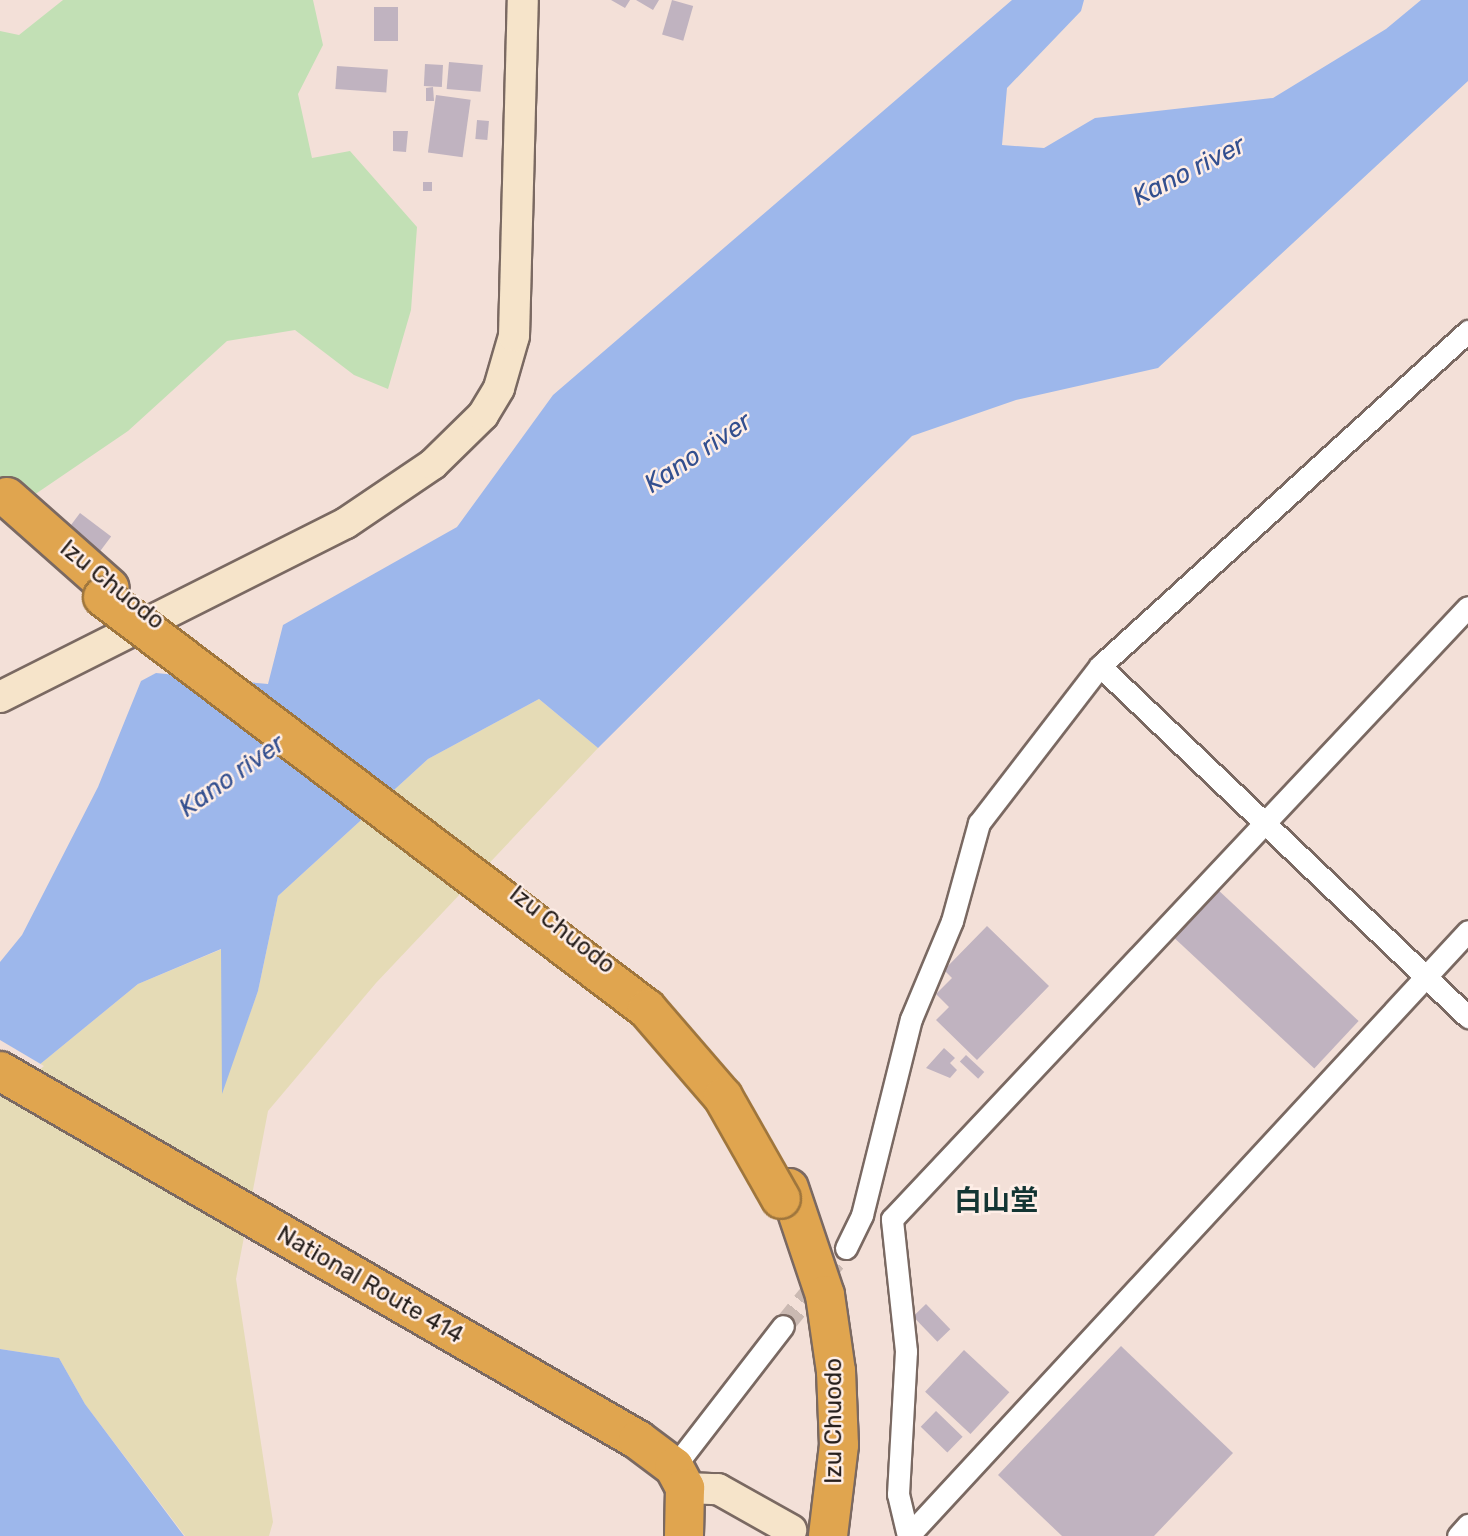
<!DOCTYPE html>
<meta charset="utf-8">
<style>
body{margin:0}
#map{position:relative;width:1468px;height:1536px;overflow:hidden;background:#f3e0d8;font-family:Rubik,"Noto Sans JP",sans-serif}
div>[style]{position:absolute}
.green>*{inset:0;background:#c2e0b5}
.sand>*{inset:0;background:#e5dbb6}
.water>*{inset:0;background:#9db7eb}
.pier>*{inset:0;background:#f3e0d8}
.building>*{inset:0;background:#c0b3c0;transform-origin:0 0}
.street-tunnel>*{height:21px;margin-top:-10.5px;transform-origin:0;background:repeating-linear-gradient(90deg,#cab9b2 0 21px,transparent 0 31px)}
.roads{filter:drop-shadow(2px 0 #7a6962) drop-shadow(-2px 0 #7a6962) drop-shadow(0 2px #7a6962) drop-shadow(0 -2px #7a6962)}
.street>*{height:21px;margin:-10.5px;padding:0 10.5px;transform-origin:10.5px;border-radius:10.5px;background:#fff}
.secondary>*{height:30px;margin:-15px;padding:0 15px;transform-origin:15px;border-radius:15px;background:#f6e4ca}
.highway>*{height:38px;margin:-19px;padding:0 19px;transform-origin:19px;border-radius:19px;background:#e0a54f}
.bridges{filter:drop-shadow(2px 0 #9f763d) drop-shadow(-2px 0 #9f763d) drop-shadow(0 2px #9f763d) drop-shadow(0 -2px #9f763d)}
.highway-bridge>*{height:38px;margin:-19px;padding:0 19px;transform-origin:19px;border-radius:19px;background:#e0a54f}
span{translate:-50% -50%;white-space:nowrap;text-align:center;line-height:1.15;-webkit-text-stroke:5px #feeee7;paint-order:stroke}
.street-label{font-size:24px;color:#261f1c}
.water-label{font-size:26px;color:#334f8f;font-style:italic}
.quarter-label{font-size:28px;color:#133533;font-weight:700}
</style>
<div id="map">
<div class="green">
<i style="clip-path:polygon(63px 0,313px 0,323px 45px,298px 94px,312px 158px,350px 151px,417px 227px,411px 310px,388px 389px,354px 375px,295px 330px,227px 341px,128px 431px,34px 495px,0 484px,0 31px,19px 35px)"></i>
</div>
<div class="sand">
<i style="clip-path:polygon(539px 699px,598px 748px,376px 983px,268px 1111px,236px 1279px,273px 1522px,269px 1536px,185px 1536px,85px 1404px,59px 1358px,0 1349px,0 1097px,138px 984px,222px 949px,222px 1091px,258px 991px,278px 896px,428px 759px)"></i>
</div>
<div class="water">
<i style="clip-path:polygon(1012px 0,1084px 0,1081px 11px,1007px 88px,1002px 145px,1044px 148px,1095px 118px,1273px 98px,1386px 29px,1421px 0,1468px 0,1468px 81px,1158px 368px,1016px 400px,912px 436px,598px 748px,539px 699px,428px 759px,278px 896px,258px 991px,222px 1094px,221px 949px,138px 984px,0 1097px,0 962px,22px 935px,98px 787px,141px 681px,156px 673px,268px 684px,283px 625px,457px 527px,553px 395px)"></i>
<i style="clip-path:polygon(0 1349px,59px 1358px,85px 1404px,184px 1536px,0 1536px)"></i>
</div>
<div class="pier">
<i style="clip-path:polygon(0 1040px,44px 1066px,12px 1092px,0 1085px)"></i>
</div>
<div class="building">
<i style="clip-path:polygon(611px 0,630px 0,625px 8px)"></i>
<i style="clip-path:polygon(636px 0,659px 0,653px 10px)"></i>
<i style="left:672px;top:0;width:22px;height:36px;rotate:16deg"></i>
<i style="left:398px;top:7px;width:34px;height:24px;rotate:90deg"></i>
<i style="left:449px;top:62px;width:34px;height:27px;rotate:5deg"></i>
<i style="left:425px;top:64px;width:18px;height:22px;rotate:3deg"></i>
<i style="left:337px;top:66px;width:51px;height:23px;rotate:4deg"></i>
<i style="clip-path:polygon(433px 87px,434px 101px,426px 101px,426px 88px)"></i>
<i style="left:436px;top:95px;width:35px;height:58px;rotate:8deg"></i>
<i style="left:477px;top:120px;width:12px;height:19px;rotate:5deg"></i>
<i style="clip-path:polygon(393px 131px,408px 131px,406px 152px,393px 151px)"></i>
<i style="left:423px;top:182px;width:9px;height:9px"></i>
<i style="left:80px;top:513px;width:39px;height:19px;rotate:37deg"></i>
<i style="left:1216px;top:888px;width:195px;height:65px;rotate:43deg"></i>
<i style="clip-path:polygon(987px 926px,1049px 986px,977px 1060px,936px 1020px,949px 1007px,936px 994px,952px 978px,944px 970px)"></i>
<i style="clip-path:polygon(944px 1048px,955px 1058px,950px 1063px,957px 1070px,950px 1078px,926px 1068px)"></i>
<i style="left:966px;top:1055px;width:25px;height:9px;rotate:43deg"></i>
<i style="left:926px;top:1304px;width:35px;height:18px;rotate:46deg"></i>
<i style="clip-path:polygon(1121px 1346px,1233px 1453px,1154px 1536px,1062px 1536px,998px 1475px)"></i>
<i style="left:964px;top:1350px;width:62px;height:57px;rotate:43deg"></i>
<i style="left:936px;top:1411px;width:37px;height:22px;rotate:44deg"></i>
</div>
<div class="street-tunnel">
<i style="left:783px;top:1326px;width:100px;rotate:-51.1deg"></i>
</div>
<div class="roads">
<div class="street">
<i style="left:1100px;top:666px;width:509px;rotate:43.65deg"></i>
<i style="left:846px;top:1248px;width:37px;rotate:-64deg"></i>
<i style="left:862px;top:1215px;width:202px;rotate:-76deg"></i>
<i style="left:911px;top:1019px;width:106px;rotate:-67.3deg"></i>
<i style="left:952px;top:921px;width:102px;rotate:-74.6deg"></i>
<i style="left:979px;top:823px;width:198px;rotate:-52.4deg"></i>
<i style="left:1100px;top:666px;width:498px;rotate:-42.3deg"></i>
<i style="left:674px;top:1467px;width:178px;rotate:-52.3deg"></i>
<i style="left:908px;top:1536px;width:43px;rotate:-103.4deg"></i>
<i style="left:898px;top:1494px;width:143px;rotate:-86.8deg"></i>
<i style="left:906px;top:1351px;width:133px;rotate:-96.1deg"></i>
<i style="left:892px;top:1219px;width:840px;rotate:-46.74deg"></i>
<i style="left:908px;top:1536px;width:824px;rotate:-47.21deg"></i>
<i style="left:1458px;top:1536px;width:15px;rotate:-48deg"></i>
</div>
<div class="secondary">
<i style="left:0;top:697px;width:387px;rotate:-26.7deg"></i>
<i style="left:346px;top:523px;width:105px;rotate:-34.1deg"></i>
<i style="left:433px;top:464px;width:70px;rotate:-44.4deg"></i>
<i style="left:483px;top:415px;width:31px;rotate:-59deg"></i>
<i style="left:499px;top:388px;width:54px;rotate:-73.9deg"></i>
<i style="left:514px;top:336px;width:336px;rotate:-88.5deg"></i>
<i style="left:685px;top:1488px;width:33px;rotate:2deg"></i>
<i style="left:718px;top:1489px;width:84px;rotate:29.3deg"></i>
</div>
<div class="highway">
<i style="left:7px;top:497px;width:137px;rotate:41.5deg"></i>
<i style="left:0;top:1071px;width:737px;rotate:30.04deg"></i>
<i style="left:638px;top:1440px;width:45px;rotate:36.9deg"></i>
<i style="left:674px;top:1467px;width:24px;rotate:62deg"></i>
<i style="left:685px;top:1488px;width:48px;rotate:91.2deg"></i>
<i style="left:789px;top:1188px;width:113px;rotate:71.4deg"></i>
<i style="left:825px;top:1295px;width:77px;rotate:81.8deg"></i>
<i style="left:836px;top:1371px;width:74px;rotate:87.7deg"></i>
<i style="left:839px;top:1445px;width:92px;rotate:96.9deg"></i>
</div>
</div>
<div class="bridges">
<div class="highway-bridge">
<i style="left:103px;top:597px;width:682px;rotate:37.14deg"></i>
<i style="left:647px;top:1009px;width:116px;rotate:49.2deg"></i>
<i style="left:723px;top:1097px;width:117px;rotate:60.4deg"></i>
</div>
</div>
<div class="street-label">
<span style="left:112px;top:585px;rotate:39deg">Izu Chuodo</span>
<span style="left:562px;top:930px;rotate:38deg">Izu Chuodo</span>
<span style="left:370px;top:1285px;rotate:30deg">National Route 414</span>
<span style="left:834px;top:1421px;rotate:-90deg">Izu Chuodo</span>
</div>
<div class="water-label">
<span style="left:1189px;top:171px;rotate:-27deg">Kano river</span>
<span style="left:698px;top:453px;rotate:-34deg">Kano river</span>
<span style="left:232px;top:776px;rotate:-35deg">Kano river</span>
</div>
<div class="quarter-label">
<span style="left:996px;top:1201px">白山堂</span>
</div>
</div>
